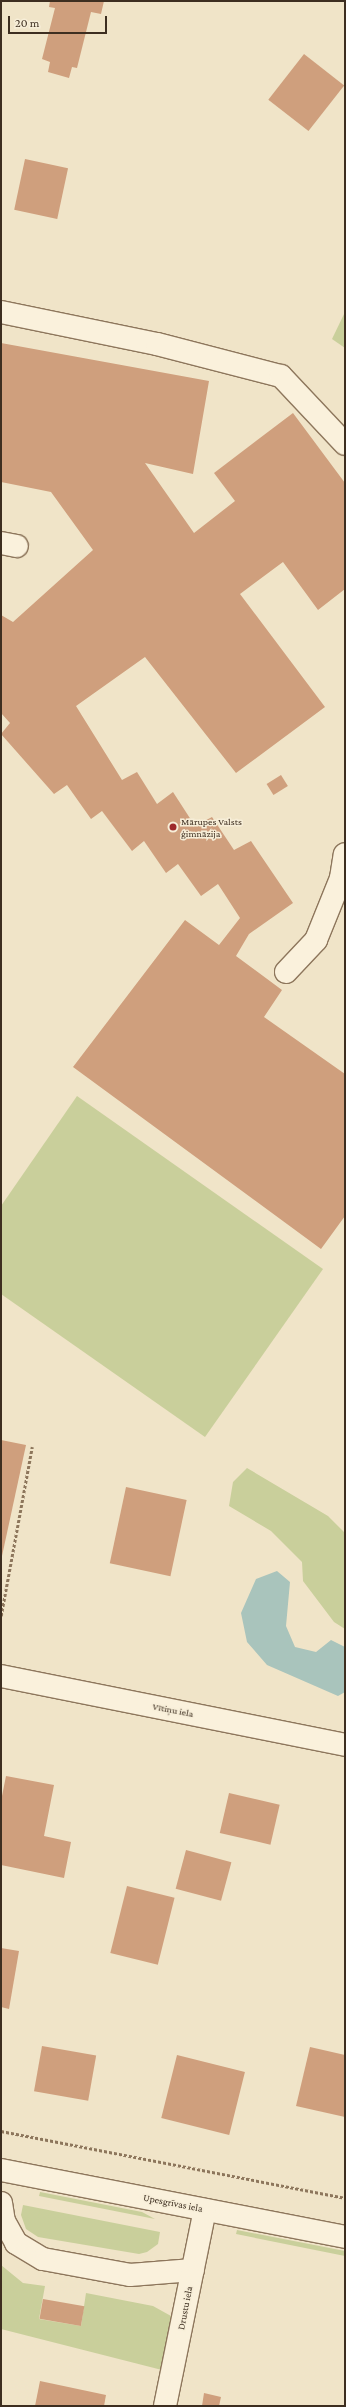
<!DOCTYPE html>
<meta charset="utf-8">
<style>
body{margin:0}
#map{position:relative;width:346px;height:2407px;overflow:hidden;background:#f0e4c8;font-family:"Crimson Pro",serif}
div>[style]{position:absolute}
.green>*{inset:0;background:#c9cf9b}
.water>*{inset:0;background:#a9c4bc}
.building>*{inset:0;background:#cf9f7d;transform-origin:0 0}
.path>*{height:2.5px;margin-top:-1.25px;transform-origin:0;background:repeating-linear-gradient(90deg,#8d765c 0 3px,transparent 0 5px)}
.roads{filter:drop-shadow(1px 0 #8d765c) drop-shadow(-1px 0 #8d765c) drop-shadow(0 1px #8d765c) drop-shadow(0 -1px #8d765c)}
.minor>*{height:22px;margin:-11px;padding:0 11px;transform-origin:11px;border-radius:11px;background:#faf1dc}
.dots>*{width:11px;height:11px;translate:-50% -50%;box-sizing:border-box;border:2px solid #f7eed8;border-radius:50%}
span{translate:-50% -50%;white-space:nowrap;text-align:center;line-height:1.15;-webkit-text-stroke:3px #f7eed8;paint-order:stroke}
.poi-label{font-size:10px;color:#3d2e20}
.left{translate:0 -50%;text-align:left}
.street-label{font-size:10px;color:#3d2e20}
.frame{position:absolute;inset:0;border:2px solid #3d2e20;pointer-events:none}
.scale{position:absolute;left:8px;top:16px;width:99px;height:18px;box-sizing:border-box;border:2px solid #3d2e20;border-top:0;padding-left:5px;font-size:12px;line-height:14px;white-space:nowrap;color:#3d2e20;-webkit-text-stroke:3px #f7eed8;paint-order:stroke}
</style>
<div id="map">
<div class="green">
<i style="clip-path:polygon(345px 312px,345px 348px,332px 339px)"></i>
<i style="clip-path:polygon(77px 1096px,323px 1269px,205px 1437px,1px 1294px,1px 1206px)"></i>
<i style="clip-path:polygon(247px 1468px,328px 1516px,345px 1533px,345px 1629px,334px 1622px,303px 1581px,302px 1562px,271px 1531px,229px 1506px,233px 1482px)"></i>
<i style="clip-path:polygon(40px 2192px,142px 2212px,155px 2219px,39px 2196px)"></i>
<i style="clip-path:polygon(23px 2205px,160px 2232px,158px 2244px,147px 2252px,139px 2254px,38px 2237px,26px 2229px,21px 2215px)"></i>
<i style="clip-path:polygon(237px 2230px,345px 2251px,345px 2256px,236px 2234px)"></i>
<i style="clip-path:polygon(1px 2265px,23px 2283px,45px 2286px,39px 2319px,81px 2326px,86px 2293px,153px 2306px,171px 2316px,162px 2370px,1px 2329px)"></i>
</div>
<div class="water">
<i style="clip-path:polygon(277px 1571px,290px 1582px,286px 1626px,295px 1647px,316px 1652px,331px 1640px,345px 1647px,345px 1692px,338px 1696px,267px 1665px,247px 1642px,241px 1613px,256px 1579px)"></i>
</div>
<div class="building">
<i style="clip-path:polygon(50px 1px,104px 1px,101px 14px,91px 12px,77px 68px,72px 67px,69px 78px,48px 72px,50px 62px,42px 59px,55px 8px,49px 7px)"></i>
<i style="left:304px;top:54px;width:51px;height:58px;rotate:38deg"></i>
<i style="left:25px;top:159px;width:44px;height:52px;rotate:12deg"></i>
<i style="clip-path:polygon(1px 343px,209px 381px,193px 474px,145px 463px,194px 533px,235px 501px,214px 473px,293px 413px,345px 483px,345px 589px,318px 610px,283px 562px,240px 594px,325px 707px,236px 773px,145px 657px,76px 706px,122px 780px,137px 772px,157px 804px,173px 792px,195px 826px,212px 817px,234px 850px,251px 841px,293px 903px,249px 934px,236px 956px,282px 990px,264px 1017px,345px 1074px,345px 1216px,321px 1249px,73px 1067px,185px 920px,219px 945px,240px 918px,218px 884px,201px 896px,178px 864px,166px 873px,144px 841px,132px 851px,102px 811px,91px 819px,67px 785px,54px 794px,1px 734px,10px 723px,1px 713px,1px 615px,13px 622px,93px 550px,51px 492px,1px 482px)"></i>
<i style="left:281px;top:775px;width:13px;height:17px;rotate:58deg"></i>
<i style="clip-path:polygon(1px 1440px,26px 1445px,2px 1556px,1px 1556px)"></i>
<i style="left:126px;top:1487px;width:62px;height:78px;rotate:12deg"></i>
<i style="clip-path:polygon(6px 1776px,54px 1785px,44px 1836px,71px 1842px,64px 1878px,1px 1865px,1px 1801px)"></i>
<i style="left:229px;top:1793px;width:52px;height:41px;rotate:13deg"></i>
<i style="left:186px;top:1850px;width:47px;height:40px;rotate:15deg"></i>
<i style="left:127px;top:1886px;width:49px;height:69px;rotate:14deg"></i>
<i style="clip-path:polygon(1px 1948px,19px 1951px,9px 2009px,1px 2007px)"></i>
<i style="left:42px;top:2046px;width:55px;height:46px;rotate:10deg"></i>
<i style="clip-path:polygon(310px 2047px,345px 2055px,345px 2117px,296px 2106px)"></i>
<i style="left:177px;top:2055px;width:70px;height:65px;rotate:14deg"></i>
<i style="left:43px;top:2299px;width:42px;height:20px;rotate:10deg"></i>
<i style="clip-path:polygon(40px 2381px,106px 2395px,104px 2406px,35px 2406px)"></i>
<i style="clip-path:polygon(204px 2393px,221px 2397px,219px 2406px,202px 2406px)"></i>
</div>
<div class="path">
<i style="left:1px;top:1616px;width:172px;rotate:-79.6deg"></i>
<i style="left:1px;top:2131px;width:350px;rotate:11deg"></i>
</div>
<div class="roads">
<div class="minor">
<i style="left:1px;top:312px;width:159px;rotate:11.6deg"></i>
<i style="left:157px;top:344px;width:128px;rotate:14.5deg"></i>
<i style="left:281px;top:376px;width:93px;rotate:46.7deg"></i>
<i style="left:1px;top:543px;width:16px;rotate:11deg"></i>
<i style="left:286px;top:972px;width:44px;rotate:-46.8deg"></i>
<i style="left:316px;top:940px;width:67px;rotate:-68deg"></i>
<i style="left:341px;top:878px;width:24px;rotate:-81deg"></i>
<i style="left:1px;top:1676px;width:351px;rotate:11.3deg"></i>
<i style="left:1px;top:2170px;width:350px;rotate:11deg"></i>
<i style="left:1px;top:2203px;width:18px;rotate:81deg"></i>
<i style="left:4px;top:2221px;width:25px;rotate:61deg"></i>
<i style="left:16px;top:2243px;width:31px;rotate:31deg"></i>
<i style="left:43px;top:2259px;width:88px;rotate:10.4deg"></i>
<i style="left:130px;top:2275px;width:63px;rotate:-4.5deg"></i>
<i style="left:165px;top:2406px;width:200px;rotate:-78.5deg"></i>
</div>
</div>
<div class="dots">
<i style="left:173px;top:827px;background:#9e2a2b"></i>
</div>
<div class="poi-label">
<span class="left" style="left:181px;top:827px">Mārupes Valsts<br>ģimnāzija</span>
</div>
<div class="street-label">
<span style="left:173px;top:1710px;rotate:11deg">Vītiņu iela</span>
<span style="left:173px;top:2203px;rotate:11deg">Upesgrīvas iela</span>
<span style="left:185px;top:2308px;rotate:-79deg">Drustu iela</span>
</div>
<div class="frame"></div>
<div class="scale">20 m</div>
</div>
